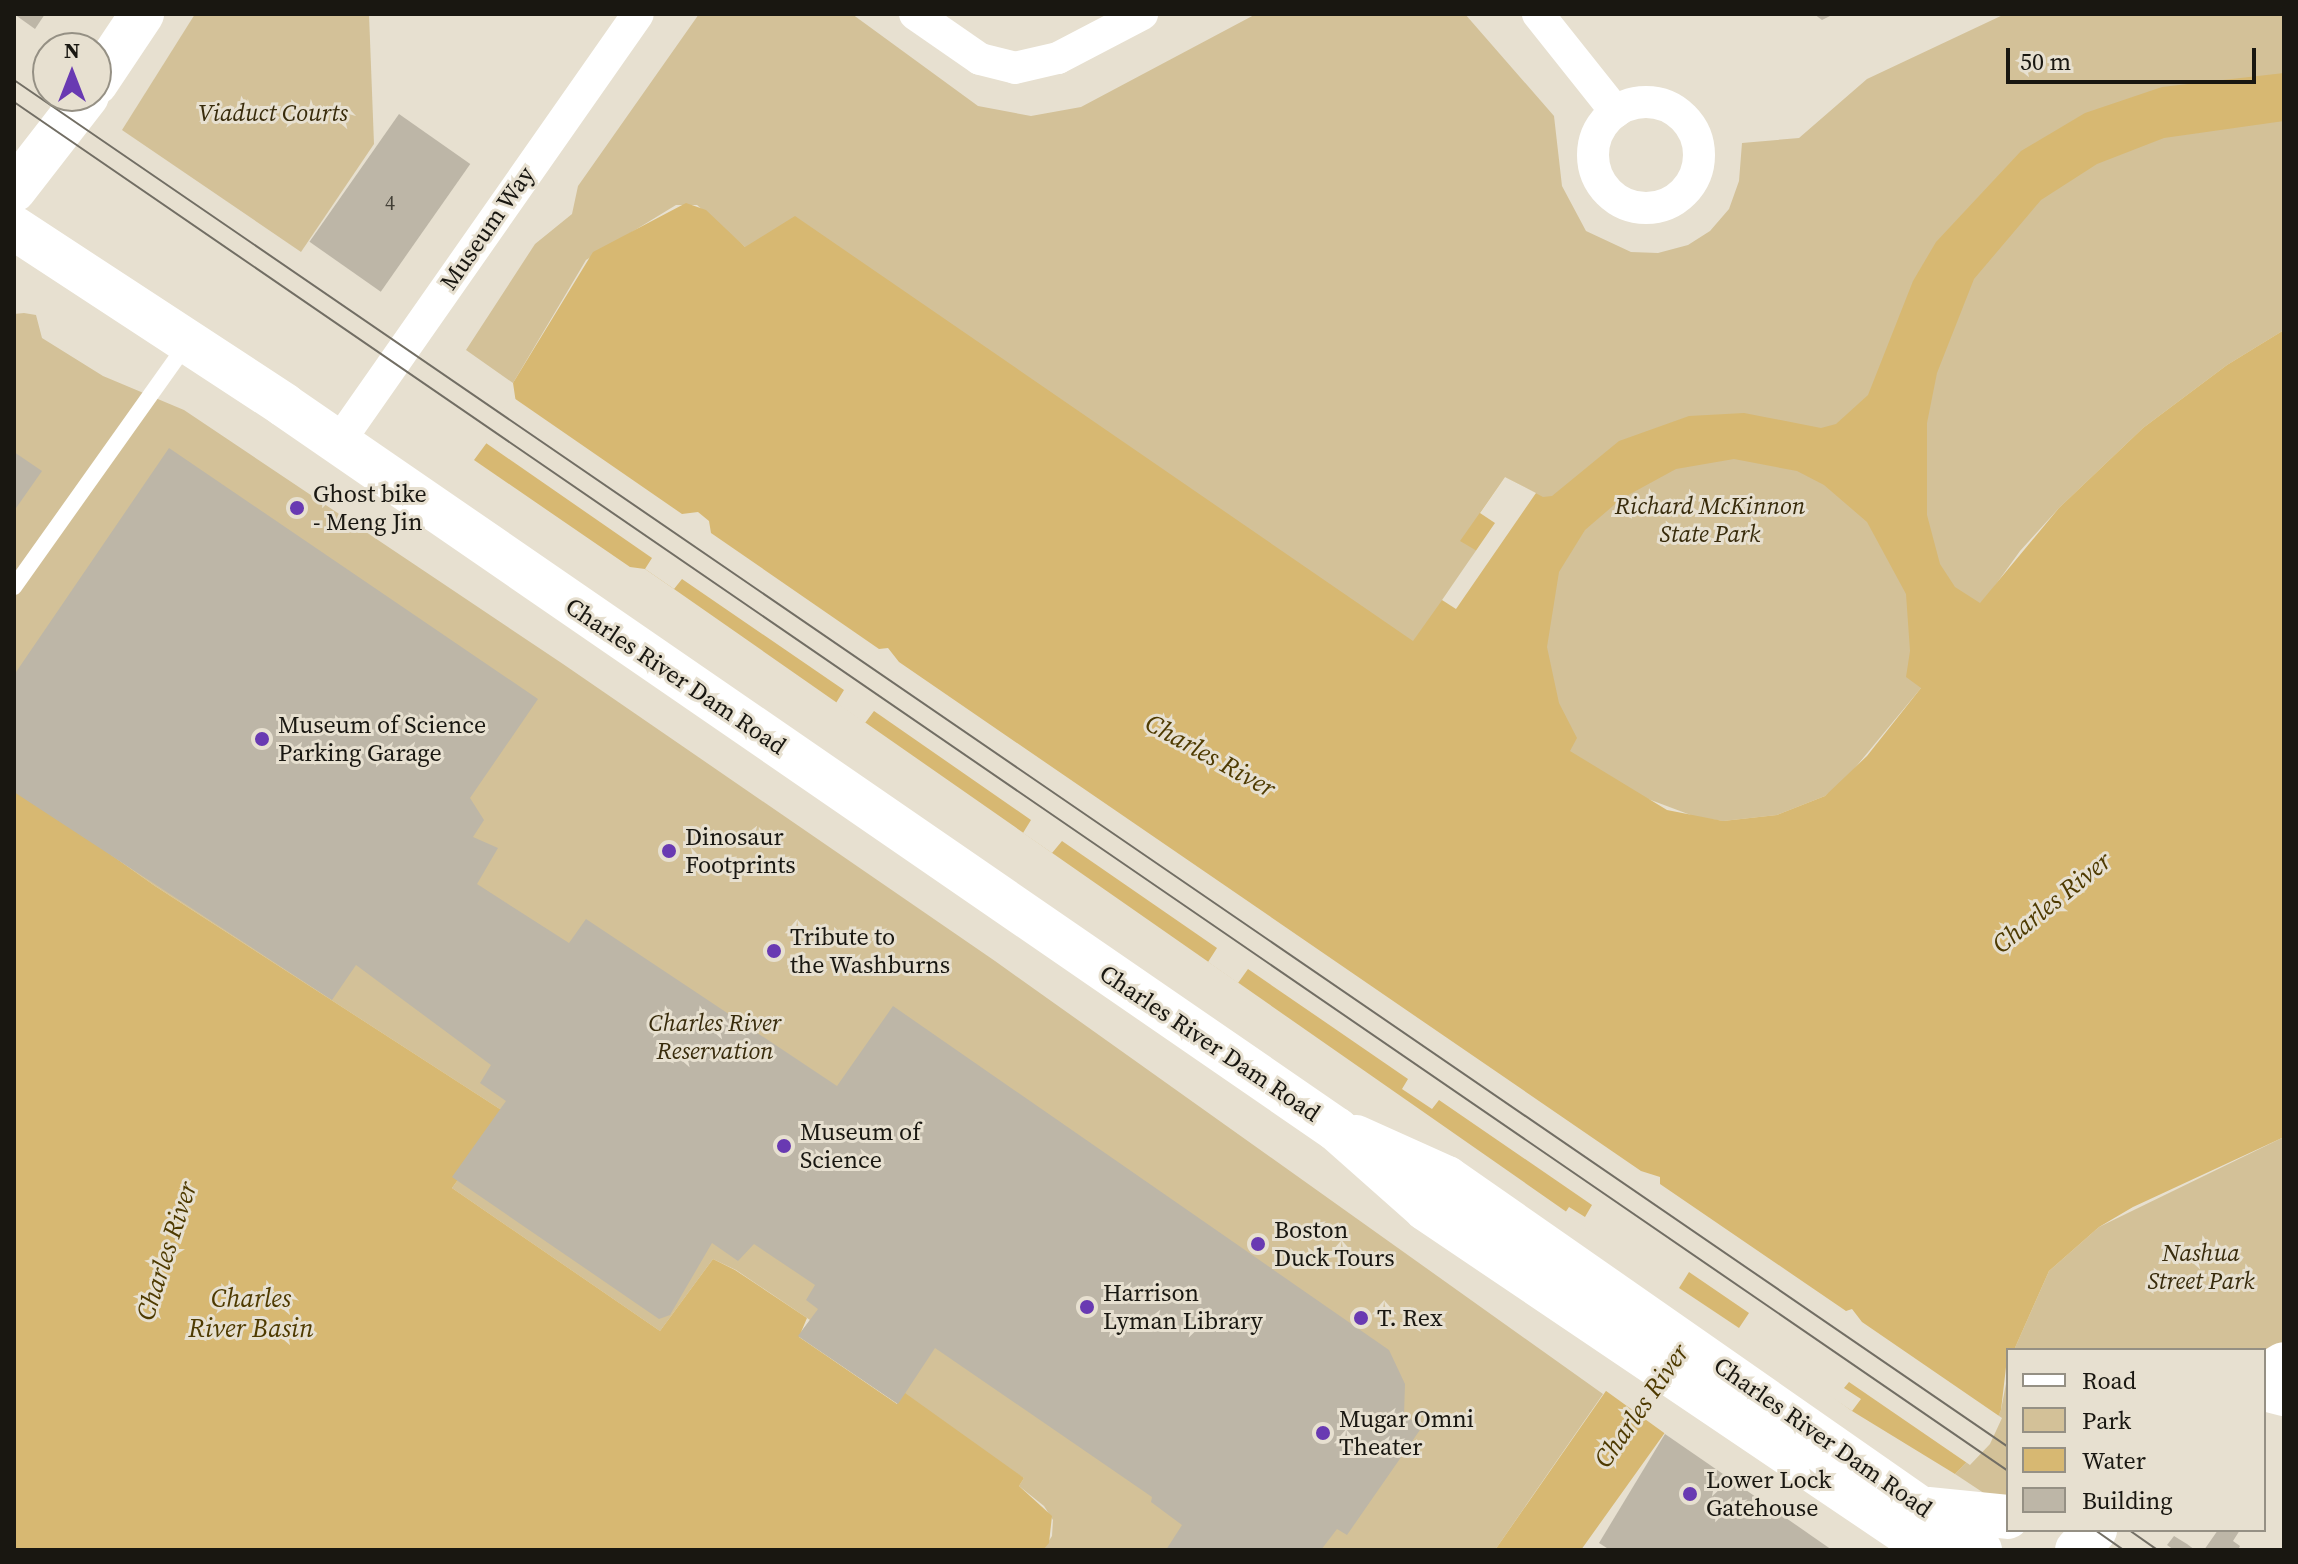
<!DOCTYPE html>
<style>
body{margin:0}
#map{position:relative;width:2298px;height:1564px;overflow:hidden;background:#e7e0d0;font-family:"Source Serif 4",serif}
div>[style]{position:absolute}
.green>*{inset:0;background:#d3c198}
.water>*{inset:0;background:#d7b872}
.pier>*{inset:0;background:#e7e0d0}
.building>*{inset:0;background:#bdb6a7;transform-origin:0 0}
.lane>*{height:16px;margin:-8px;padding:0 8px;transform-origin:8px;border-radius:8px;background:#fff}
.street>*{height:32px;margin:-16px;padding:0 16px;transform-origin:16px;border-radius:16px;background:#fff}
.street>.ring{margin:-16px;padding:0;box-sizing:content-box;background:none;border:32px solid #fff;border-radius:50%}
.primary>*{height:44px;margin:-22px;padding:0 22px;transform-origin:22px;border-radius:22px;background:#fff}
.highway>*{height:44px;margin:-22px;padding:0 22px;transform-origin:22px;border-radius:22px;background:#fff}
.tram>*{height:2px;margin:-1px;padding:0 1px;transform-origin:1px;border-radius:1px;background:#726e64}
.dots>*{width:22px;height:22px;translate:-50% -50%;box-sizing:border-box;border:4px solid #e7e0d0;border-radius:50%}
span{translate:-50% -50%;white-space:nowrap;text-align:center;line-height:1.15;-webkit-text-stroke:6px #e7e0d0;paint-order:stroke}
.number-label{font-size:20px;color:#423f36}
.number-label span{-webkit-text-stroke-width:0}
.park-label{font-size:24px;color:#382b0b;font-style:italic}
.street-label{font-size:24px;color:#191711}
.poi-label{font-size:24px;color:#191711}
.left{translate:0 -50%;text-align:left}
.water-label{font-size:26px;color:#4e3a00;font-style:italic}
.frame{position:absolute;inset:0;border:16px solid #191711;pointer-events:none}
.legend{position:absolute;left:2006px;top:1348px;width:260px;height:184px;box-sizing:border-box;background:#e7e0d0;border:2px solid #959084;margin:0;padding:10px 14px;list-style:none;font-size:24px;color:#191711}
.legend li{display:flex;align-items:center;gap:16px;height:40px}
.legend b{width:40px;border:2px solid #959084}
.north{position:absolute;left:32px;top:32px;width:80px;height:80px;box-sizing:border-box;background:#e7e0d0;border:2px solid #959084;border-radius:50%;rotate:0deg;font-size:22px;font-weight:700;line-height:32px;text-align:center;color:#191711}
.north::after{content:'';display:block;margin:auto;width:28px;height:36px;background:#693ab2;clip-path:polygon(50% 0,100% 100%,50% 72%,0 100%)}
.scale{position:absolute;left:2006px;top:48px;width:250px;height:36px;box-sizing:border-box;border:4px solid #191711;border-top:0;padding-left:10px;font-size:24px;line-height:28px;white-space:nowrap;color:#191711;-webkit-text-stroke:6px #e7e0d0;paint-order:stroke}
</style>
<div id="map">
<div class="green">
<i style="clip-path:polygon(195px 14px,369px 14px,374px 144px,301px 252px,122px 130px)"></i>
<i style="clip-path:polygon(699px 14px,852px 14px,978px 106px,1031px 116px,1081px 107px,1256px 14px,1465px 14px,1554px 116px,1562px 186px,1586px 231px,1631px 252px,1658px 253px,1688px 245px,1710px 231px,1729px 209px,1739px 181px,1742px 143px,1799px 138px,1867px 79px,2005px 14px,2284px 14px,2284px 330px,2227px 365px,2143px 428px,2059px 508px,2020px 551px,1921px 688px,1845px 780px,1825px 796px,1777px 815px,1723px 821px,1696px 817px,1640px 796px,745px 247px,697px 205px,676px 205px,586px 260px,513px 383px,466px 350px,535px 244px,572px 214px,578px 186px)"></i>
<i style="clip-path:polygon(24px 313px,36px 315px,42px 338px,103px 376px,184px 410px,563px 664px,995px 961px,1603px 1394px,1495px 1550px,1043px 1550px,1052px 1536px,1053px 1520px,1044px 1506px,1019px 1486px,1024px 1478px,898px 1404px,798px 1336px,810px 1320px,736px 1270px,713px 1259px,660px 1331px,452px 1188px,506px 1113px,155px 886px,14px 786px,14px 314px)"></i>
<i style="clip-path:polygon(2284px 1137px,2284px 1343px,2264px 1353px,2014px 1350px,2049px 1271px,2099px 1227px)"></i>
<i style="clip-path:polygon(2008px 1373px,2008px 1509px,1955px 1474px,1986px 1442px,2001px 1410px)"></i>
</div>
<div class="water">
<i style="clip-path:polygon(evenodd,2284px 73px,2284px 121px,2164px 138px,2097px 164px,2041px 200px,1974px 279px,1937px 373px,1927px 423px,1927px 515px,1940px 564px,1955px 587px,1980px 603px,2059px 508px,2143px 428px,2227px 365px,2284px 330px,2284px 1137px,2133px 1207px,2099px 1227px,2049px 1271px,2014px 1350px,2008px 1350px,2001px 1410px,1994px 1426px,1986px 1442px,1955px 1474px,1852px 1411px,1739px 1329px,1581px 1550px,1495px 1550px,1677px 1289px,674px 589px,645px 569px,630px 567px,474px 460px,516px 403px,513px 383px,593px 252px,686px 203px,706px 210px,745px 247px,795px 216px,1413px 641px,1477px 551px,1460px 541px,1505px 477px,1543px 497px,1552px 496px,1619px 441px,1689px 416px,1744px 413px,1821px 428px,1836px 424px,1868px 395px,1913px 281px,1936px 242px,2021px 151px,2085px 113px,2162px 87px,2284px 73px,1734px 459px,1797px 471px,1824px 485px,1867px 522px,1906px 594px,1910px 651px,1906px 677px,1921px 688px,1867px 756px,1825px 796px,1777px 815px,1723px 821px,1667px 810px,1570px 751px,1577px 738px,1559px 703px,1547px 647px,1559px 572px,1585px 530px,1621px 499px,1676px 469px,1734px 459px)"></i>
<i style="clip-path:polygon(14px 786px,155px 886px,506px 1113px,452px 1188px,660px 1331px,713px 1259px,735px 1270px,807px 1318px,799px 1337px,897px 1404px,905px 1393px,1024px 1478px,1019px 1486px,1052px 1516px,1049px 1543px,1043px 1550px,14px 1550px)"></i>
</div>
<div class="pier">
<i style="clip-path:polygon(evenodd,511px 396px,682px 514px,698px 512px,709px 521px,711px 533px,879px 649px,888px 648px,899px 662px,1641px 1171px,1660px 1177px,1660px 1184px,1846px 1311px,1852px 1309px,1862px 1322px,2002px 1418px,1990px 1444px,1970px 1465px,1849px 1382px,1844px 1388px,1861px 1399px,1852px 1411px,1740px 1335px,1667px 1435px,1602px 1388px,1671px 1290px,1565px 1213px,1569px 1207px,1585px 1217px,1592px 1205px,1439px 1100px,1432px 1109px,1402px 1089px,1408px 1079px,1248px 969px,1238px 983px,1208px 962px,1217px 948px,1062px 841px,1052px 853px,1023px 833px,1031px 820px,874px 711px,865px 723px,836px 703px,844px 690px,682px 579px,674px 589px,645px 569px,652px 558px,483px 441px,511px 396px,1689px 1272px,1749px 1313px,1739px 1328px,1679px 1288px,1689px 1272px)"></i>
<i style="clip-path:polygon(1505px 477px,1536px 493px,1456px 609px,1442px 600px,1495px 523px,1480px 513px)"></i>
</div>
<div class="building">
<i style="clip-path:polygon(14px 14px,45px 14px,35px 29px)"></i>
<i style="clip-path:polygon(1814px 14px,1834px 14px,1822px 20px)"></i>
<i style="left:399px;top:114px;width:87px;height:156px;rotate:35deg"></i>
<i style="clip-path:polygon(169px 448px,538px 699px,470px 798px,484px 820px,473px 837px,498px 848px,477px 884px,569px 943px,586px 919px,837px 1086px,893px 1006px,1389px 1350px,1405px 1384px,1404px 1415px,1422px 1427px,1347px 1535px,1337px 1529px,1321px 1550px,1166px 1550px,1182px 1525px,1151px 1502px,1152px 1497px,935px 1348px,898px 1404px,798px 1336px,818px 1309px,806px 1300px,815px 1285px,754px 1244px,738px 1261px,712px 1243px,670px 1315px,659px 1319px,452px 1177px,506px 1101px,480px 1083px,491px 1065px,356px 965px,332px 1000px,14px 792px,14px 675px)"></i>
<i style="clip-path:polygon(14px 452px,42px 471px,14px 511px)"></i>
<i style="clip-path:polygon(1665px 1434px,1710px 1465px,1832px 1550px,1610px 1550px,1599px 1543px)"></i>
<i style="clip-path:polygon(2218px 1530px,2240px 1530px,2233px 1541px,2240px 1546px,2238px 1550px,2204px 1550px)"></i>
<i style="clip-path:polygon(2174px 1536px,2187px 1544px,2195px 1550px,2174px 1550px,2167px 1545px)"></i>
</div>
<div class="lane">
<i style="left:14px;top:587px;width:298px;rotate:-54.6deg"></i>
</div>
<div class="street">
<i style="left:915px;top:14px;width:79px;rotate:34.7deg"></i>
<i style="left:980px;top:59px;width:36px;rotate:14deg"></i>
<i style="left:1015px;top:68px;width:44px;rotate:-13.1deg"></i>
<i style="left:1058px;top:58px;width:95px;rotate:-27.6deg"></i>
<i style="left:1538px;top:14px;width:125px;rotate:51.5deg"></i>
<i class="ring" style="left:1593px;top:102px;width:74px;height:74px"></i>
<i style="left:338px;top:443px;width:523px;rotate:-55.03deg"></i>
</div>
<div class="primary">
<i style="left:96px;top:83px;width:83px;rotate:-56.3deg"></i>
<i style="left:14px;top:190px;width:119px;rotate:-52.2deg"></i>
<i style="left:2264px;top:1376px;width:23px;rotate:-31deg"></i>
<i style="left:2077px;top:1550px;width:27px;rotate:-48deg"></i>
</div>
<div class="highway">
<i style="left:14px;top:228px;width:323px;rotate:33.2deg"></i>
<i style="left:284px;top:405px;width:1277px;rotate:34.54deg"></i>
<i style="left:1336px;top:1129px;width:120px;rotate:41.6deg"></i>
<i style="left:1426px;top:1209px;width:609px;rotate:34.03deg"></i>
<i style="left:1356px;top:1137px;width:100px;rotate:24.3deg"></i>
<i style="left:1447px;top:1178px;width:650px;rotate:34.91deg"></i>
<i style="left:2264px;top:1389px;width:21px;rotate:14deg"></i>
<i style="left:1928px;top:1509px;width:80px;rotate:5.7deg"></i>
</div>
<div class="tram">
<i style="left:14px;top:80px;width:2418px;rotate:34.43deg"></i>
<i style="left:14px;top:102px;width:2419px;rotate:34.47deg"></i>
<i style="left:2095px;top:1530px;width:35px;rotate:35deg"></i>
<i style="left:2129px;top:1530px;width:35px;rotate:35deg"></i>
</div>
<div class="dots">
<i style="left:297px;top:508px;background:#693ab2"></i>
<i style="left:262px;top:739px;background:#693ab2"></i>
<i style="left:669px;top:851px;background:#693ab2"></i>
<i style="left:774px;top:951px;background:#693ab2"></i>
<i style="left:784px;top:1146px;background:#693ab2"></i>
<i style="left:1258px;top:1244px;background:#693ab2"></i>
<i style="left:1087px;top:1307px;background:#693ab2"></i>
<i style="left:1361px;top:1318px;background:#693ab2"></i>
<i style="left:1323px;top:1433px;background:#693ab2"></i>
<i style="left:1690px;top:1494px;background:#693ab2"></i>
</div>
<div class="number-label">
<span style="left:390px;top:203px">4</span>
</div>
<div class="park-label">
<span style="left:273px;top:113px">Viaduct Courts</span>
<span style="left:1710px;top:520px">Richard McKinnon<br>State Park</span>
<span style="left:715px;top:1037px">Charles River<br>Reservation</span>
<span style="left:2201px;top:1267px">Nashua<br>Street Park</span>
</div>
<div class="street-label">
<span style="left:487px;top:228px;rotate:-55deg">Museum Way</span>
<span style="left:676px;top:676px;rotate:34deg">Charles River Dam Road</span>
<span style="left:1210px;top:1043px;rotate:34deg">Charles River Dam Road</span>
<span style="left:1823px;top:1437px;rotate:35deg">Charles River Dam Road</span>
</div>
<div class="poi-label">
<span class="left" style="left:313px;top:508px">Ghost bike<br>- Meng Jin</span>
<span class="left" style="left:278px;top:739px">Museum of Science<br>Parking Garage</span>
<span class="left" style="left:685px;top:851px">Dinosaur<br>Footprints</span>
<span class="left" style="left:790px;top:951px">Tribute to<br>the Washburns</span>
<span class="left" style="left:800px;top:1146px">Museum of<br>Science</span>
<span class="left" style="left:1274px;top:1244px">Boston<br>Duck Tours</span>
<span class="left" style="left:1103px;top:1307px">Harrison<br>Lyman Library</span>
<span class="left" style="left:1377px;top:1318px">T. Rex</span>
<span class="left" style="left:1339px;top:1433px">Mugar Omni<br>Theater</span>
<span class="left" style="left:1706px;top:1494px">Lower Lock<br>Gatehouse</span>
</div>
<div class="water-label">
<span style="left:1210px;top:756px;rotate:29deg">Charles River</span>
<span style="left:2052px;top:903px;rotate:-39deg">Charles River</span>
<span style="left:167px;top:1251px;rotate:-72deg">Charles River</span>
<span style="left:251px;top:1314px">Charles<br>River Basin</span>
<span style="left:1642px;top:1406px;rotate:-55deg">Charles River</span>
</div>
<div class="frame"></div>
<ul class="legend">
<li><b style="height:10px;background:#fff"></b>Road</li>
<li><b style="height:22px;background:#d3c198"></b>Park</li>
<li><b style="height:22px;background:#d7b872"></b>Water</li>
<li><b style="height:22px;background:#bdb6a7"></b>Building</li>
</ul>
<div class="north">N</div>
<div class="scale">50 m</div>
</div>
